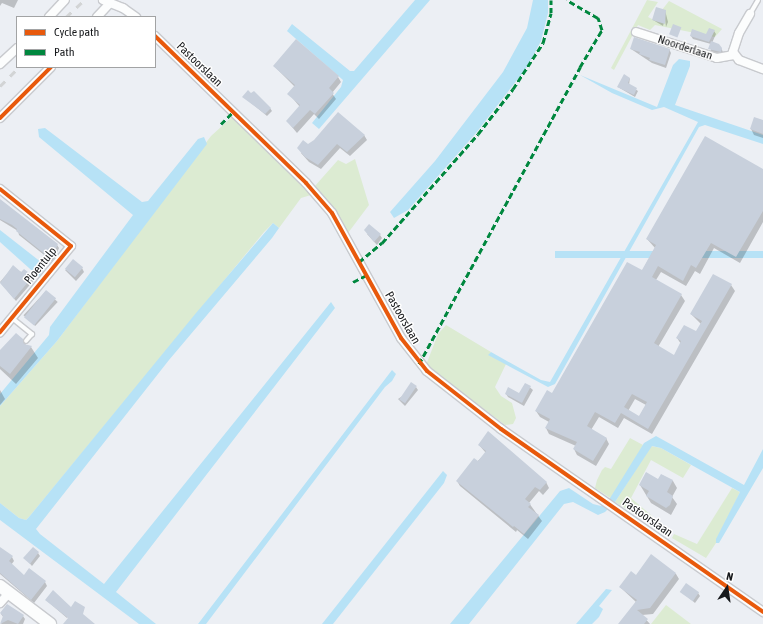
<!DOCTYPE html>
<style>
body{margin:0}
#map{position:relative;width:763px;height:624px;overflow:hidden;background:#eceff4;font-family:"Asap Condensed",sans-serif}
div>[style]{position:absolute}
.green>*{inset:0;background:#dcebd2}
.water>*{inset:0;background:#b7e2f6;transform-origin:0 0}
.shadow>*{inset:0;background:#0003;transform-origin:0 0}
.building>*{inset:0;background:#c8d0dc;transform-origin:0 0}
.roads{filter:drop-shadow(1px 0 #c8cace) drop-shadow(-1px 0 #c8cace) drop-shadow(0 1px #c8cace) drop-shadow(0 -1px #c8cace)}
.lane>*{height:4px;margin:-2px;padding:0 2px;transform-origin:2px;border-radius:2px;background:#fcfdfd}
.street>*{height:8px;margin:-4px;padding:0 4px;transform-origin:4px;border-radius:4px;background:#fcfdfd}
.secondary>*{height:12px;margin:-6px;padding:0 6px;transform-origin:6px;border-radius:6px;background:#fcfdfd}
.rail>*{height:2.5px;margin-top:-1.25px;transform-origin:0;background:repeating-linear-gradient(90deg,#d2d4d5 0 7px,transparent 0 14px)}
.quiet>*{height:3px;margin-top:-1.5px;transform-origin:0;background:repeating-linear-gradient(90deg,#00873e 0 6px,transparent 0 9px)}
.cycleway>*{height:4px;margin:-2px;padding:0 2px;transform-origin:2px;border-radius:2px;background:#e8590c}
span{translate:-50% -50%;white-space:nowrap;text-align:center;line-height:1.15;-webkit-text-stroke:3px #fff;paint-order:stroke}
.street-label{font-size:12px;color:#17191c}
.legend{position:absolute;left:16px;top:16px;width:140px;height:52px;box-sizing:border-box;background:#fff;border:1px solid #a2a3a4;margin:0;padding:5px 7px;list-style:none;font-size:12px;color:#17191c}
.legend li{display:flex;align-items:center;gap:8px;height:20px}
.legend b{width:20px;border:1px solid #a2a3a4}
.north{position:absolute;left:707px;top:568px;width:40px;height:40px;-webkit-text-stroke:3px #fff;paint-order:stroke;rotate:13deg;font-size:11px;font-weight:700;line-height:16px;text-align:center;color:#17191c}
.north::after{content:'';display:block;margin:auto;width:14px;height:18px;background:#17191c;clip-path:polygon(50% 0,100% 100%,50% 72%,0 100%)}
</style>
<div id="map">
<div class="green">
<i style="clip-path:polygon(647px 0,658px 2px,648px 17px,654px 20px,669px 1px,722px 29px,715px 37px,655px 25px,650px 30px,638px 25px,614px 70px,611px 68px)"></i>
<i style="clip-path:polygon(232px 117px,311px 195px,301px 198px,279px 228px,273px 223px,264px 232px,29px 517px,26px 520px,19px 518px,0 503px,0 406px,57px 341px,211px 136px)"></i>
<i style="clip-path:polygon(355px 159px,369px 205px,348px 233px,335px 213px,314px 187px,338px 160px,346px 164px)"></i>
<i style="clip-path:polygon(446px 325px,491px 352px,489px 355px,506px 364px,495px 387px,501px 396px,512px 403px,516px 418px,513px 424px,505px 425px,426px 365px,438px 334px)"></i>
<i style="clip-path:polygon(630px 438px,643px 445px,612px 499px,595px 488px,597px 480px,602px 470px,605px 467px,611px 469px)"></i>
<i style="clip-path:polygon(651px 446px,661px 448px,691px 465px,683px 478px,651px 460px,631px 498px,665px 527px,662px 531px,615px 502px)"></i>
<i style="clip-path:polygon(732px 488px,740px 492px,716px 543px,706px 558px,672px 538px,674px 534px,697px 544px)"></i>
<i style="clip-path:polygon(666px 605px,691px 624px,651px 624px)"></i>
</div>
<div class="water">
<i style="clip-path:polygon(415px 0,430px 0,319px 129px,312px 123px,341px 87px,343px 80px,287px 31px,292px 24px,350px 71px,354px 71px)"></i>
<i style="clip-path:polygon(533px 0,548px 0,548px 13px,541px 41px,527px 67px,476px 133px,408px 210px,394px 218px,390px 212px,435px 161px,503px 72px,527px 28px)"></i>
<i style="clip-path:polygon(679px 59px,690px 61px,690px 66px,675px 105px,763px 135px,763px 144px,705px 125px,699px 127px,555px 384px,548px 387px,488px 355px,491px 352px,541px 380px,550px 382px,698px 122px,664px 107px,652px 110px,612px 93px,580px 75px,657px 107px,673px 65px)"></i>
<i style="clip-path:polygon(45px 128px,142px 202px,148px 201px,198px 139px,204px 137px,207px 144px,57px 341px,0 406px,0 394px,49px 335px,50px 327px,133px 215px,39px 137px,38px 129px)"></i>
<i style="clip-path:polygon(273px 223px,279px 228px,272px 238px,169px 360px,36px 529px,40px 534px,104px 584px,331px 302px,335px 308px,116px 592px,156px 624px,139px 624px,0 520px,0 503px,19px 518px,26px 520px,29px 517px,196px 313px)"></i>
<i style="clip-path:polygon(0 230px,46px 266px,39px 277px,0 242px)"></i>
<i style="left:763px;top:251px;width:7px;height:208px;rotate:90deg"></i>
<i style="clip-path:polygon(392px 370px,396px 374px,392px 381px,385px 387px,206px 624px,198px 624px)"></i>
<i style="clip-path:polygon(656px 436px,744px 485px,763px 449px,763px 468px,719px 543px,716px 543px,716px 539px,740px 492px,661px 448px,652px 446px,615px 502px,605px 512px,598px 515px,573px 502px,564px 504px,469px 624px,450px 624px,560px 491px,569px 488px,593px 504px,601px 506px,607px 503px,644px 443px)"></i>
<i style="clip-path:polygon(443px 471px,447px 475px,444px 483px,333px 624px,322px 624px)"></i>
<i style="clip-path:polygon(606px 589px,612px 590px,599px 606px,603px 609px,599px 617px,592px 624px,576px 624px)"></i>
</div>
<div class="shadow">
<i style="clip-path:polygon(0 0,18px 0,14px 8px,2px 3px,0 6px)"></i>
<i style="clip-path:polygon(665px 10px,668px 22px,666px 27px,665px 19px,663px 26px,653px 20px)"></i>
<i style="clip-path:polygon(714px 31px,716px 34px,712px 43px,721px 48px,723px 52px,719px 55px,711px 53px,711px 44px,693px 39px,691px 36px,707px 35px)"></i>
<i style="clip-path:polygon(631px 49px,669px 49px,671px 53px,666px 68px,652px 63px)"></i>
<i style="clip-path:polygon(274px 66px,338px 77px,341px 82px,332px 93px,336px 99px,319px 119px,314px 114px,297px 133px,287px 121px,300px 107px,289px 94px,295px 87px)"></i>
<i style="clip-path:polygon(630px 78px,629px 85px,638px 91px,635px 97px,618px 87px)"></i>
<i style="clip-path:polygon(244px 97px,270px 108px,272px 111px,267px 116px)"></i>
<i style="clip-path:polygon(763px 121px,763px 138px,754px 135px,751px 129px)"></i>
<i style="clip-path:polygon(364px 135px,367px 140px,350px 156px,340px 148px,321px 169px,309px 162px,301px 153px,308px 146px)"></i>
<i style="clip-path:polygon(evenodd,763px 170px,763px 222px,740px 263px,714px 248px,700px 274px,695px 271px,686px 286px,661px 272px,656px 280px,681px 295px,685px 301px,658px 347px,674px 356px,681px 344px,677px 338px,696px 333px,701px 324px,691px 314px,731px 285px,735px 291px,652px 434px,624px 418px,618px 428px,599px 417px,591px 430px,606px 438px,609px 444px,596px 466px,577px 455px,574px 449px,576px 446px,549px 434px,546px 428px,549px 422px,540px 417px,536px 411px,552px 394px,642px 271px,655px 248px,647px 239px,763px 170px,635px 399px,646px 405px,639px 417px,628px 411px,635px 399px)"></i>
<i style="clip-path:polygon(0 200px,57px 245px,59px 248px,53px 262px,19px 235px,18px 231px,0 220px)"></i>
<i style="clip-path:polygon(367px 234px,380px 235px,382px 238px,377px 245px)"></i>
<i style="clip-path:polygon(13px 267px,34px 280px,16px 301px,0 282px)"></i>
<i style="clip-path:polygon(82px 268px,84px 272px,76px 281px,65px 270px)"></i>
<i style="left:46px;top:291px;width:16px;height:33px;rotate:43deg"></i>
<i style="clip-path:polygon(22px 340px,26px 345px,31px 347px,38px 358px,16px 384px,0 369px,0 355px)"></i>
<i style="clip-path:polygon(526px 384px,533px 390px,524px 406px,508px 397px,506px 394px,520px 395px)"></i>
<i style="clip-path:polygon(416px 387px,418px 390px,405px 406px,398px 399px)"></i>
<i style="clip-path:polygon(0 390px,5px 399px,0 405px)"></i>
<i style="clip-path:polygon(479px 445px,546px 482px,549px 488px,543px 495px,539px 491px,529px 503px,542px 521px,528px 539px,517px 530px,516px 532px,460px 486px,457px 481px,486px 453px)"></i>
<i style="clip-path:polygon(662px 475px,673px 481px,677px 488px,672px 497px,677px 504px,671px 515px,651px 503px,640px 485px,659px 481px)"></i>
<i style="clip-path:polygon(0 548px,12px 557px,14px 561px,11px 565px,24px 576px,45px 582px,47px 586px,34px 603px,0 574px)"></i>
<i style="clip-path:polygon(38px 553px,40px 556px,32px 566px,25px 558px)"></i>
<i style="clip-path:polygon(651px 556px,676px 574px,679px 579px,653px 614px,642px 615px,650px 624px,621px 624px,636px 602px,620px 587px,636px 576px)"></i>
<i style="clip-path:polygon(53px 591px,72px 611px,67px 618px,46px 600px)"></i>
<i style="clip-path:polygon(682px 592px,698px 593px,700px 596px,695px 603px)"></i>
<i style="clip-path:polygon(1px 614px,23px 616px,25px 619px,23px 624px,1px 624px,4px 618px)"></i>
</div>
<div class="building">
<i style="clip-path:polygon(656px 7px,666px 10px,665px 24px,652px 20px)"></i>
<i style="left:673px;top:24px;width:9px;height:11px;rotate:21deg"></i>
<i style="clip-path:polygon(709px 28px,715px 30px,709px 42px,690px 36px,692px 29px,706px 34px)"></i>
<i style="clip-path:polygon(634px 37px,670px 49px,665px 65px,649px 60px,650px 58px,639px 54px,640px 52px,630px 49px)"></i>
<i style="clip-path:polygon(296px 39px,339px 76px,329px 88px,334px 93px,315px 114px,310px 110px,293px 128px,286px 121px,300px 105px,287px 94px,295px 85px,273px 66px)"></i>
<i style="clip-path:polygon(711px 41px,719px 44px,722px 48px,721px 52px,708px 49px)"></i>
<i style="clip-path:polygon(624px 74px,630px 78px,628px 83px,637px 88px,634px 95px,617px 87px)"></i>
<i style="clip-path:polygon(248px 90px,251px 93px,254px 91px,271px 108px,265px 114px,242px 97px)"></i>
<i style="clip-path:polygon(338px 112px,365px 135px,347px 152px,337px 144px,318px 165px,305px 157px,297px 148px,303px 140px,308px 144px,314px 140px)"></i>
<i style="clip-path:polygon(754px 117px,763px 120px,763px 134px,750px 129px)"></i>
<i style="clip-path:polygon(evenodd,705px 136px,763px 169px,763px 211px,736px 257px,711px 243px,696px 268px,691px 265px,683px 281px,658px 266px,652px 277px,682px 294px,654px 343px,674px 355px,681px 341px,676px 338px,684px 325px,696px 331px,702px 321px,690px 314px,713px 274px,732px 284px,648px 429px,621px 413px,615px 423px,595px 412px,587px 426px,607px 438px,593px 461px,573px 449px,577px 442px,545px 428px,550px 419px,535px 411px,547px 390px,552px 393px,627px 262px,642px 270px,656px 245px,646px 239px,705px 136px,632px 394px,647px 402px,639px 416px,624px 407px,632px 394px)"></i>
<i style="clip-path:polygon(0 199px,58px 244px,51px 259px,16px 231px,17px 229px,12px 225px,0 219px)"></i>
<i style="clip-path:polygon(369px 224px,381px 234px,374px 242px,364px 230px)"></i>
<i style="left:73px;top:259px;width:13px;height:13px;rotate:39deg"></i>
<i style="clip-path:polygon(13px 265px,21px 272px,24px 269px,33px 276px,14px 299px,0 283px)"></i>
<i style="left:46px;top:290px;width:13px;height:35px;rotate:39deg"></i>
<i style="clip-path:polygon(16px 333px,23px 339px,24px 344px,32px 346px,10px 374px,0 366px,0 350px)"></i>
<i style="left:411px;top:382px;width:7px;height:21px;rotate:34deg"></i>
<i style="clip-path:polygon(525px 383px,531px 386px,522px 403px,505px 394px,508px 387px,519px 393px)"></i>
<i style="clip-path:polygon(488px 431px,547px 482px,540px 490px,535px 487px,525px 499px,531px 504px,528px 507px,539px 515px,524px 534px,514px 526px,513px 527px,456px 481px,474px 458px,478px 461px,486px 451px,478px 445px)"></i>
<i style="clip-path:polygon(646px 472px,658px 479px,661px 474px,673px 480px,667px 492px,673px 496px,670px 505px,666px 508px,646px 496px,649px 491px,639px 485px)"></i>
<i style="clip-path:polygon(0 547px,13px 556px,9px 561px,24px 575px,29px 568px,46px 581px,31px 600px,0 573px)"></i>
<i style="clip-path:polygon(33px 547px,39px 552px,30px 564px,23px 558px)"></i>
<i style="clip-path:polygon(651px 554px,676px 573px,650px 608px,637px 610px,648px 619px,644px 624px,618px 624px,637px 600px,619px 587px,631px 571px,636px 575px)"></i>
<i style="left:686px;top:583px;width:16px;height:11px;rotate:35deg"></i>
<i style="clip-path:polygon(53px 590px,71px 607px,75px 601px,85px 607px,83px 614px,95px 624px,63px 624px,68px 618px,45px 600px)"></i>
<i style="clip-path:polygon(7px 604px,24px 615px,18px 624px,8px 620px,0 624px,3px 616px,0 613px)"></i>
</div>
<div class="roads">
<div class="lane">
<i style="left:750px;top:14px;width:16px;rotate:-60deg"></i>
<i style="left:12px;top:318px;width:26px;rotate:39deg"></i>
<i style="left:32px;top:334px;width:9px;rotate:131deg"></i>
</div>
<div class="street">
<i style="left:103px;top:0;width:22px;rotate:22deg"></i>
<i style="left:123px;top:8px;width:16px;rotate:35deg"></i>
<i style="left:750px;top:14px;width:22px;rotate:120deg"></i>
<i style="left:739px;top:33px;width:20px;rotate:108deg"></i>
<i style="left:733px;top:52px;width:10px;rotate:53deg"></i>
<i style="left:739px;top:60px;width:26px;rotate:21deg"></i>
<i style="left:49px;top:17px;width:23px;rotate:-47deg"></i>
<i style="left:97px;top:17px;width:19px;rotate:-47deg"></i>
<i style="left:636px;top:32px;width:85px;rotate:17.8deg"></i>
<i style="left:717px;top:58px;width:17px;rotate:-10deg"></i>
<i style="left:155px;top:36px;width:211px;rotate:44.2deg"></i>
<i style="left:306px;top:183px;width:40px;rotate:49deg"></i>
<i style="left:332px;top:213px;width:143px;rotate:61.1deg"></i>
<i style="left:401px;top:338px;width:42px;rotate:51.8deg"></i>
<i style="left:427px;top:371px;width:94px;rotate:38.1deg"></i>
<i style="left:501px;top:429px;width:320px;rotate:34.9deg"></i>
<i style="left:0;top:64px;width:23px;rotate:-43deg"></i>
<i style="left:0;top:118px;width:72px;rotate:-45deg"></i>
<i style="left:0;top:189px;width:91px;rotate:38.8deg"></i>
<i style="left:71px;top:246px;width:112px;rotate:129.5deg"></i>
<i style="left:0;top:603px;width:13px;rotate:-48deg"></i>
</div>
<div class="secondary">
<i style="left:0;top:586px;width:63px;rotate:37.2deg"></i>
</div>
</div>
<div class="rail">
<i style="left:66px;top:17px;width:25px;rotate:-43deg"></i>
<i style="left:0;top:86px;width:27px;rotate:-45deg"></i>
</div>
<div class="quiet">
<i style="left:221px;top:124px;width:17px;rotate:-45deg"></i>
<i style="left:359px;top:262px;width:30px;rotate:-40deg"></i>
<i style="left:382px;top:243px;width:145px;rotate:-48.6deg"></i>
<i style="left:478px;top:134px;width:57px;rotate:-52.1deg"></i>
<i style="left:513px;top:89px;width:55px;rotate:-56.9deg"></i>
<i style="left:543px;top:43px;width:31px;rotate:-75deg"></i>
<i style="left:551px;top:13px;width:13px;rotate:-90deg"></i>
<i style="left:353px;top:282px;width:16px;rotate:-27deg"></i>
<i style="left:419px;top:364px;width:338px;rotate:-61.5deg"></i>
<i style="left:580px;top:67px;width:43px;rotate:-59.3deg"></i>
<i style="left:602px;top:30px;width:13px;rotate:-108deg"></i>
<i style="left:598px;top:18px;width:36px;rotate:-150deg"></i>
</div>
<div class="cycleway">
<i style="left:155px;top:36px;width:211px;rotate:44.2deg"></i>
<i style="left:306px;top:183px;width:40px;rotate:49deg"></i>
<i style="left:332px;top:213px;width:143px;rotate:61.1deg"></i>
<i style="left:401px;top:338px;width:42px;rotate:51.8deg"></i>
<i style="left:427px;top:371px;width:94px;rotate:38.1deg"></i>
<i style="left:501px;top:429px;width:320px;rotate:34.9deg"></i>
<i style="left:0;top:118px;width:72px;rotate:-45deg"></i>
<i style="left:0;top:189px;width:91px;rotate:38.8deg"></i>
<i style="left:71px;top:246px;width:112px;rotate:129.5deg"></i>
</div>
<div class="street-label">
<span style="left:685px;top:48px;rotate:18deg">Noorderlaan</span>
<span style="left:199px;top:65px;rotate:44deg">Pastoorslaan</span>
<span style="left:41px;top:266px;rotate:-51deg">Pioentulp</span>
<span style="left:402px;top:318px;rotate:60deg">Pastoorslaan</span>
<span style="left:647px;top:518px;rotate:35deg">Pastoorslaan</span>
</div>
<ul class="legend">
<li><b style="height:5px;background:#e8590c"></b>Cycle path</li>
<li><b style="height:5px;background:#00873e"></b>Path</li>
</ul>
<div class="north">N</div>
</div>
